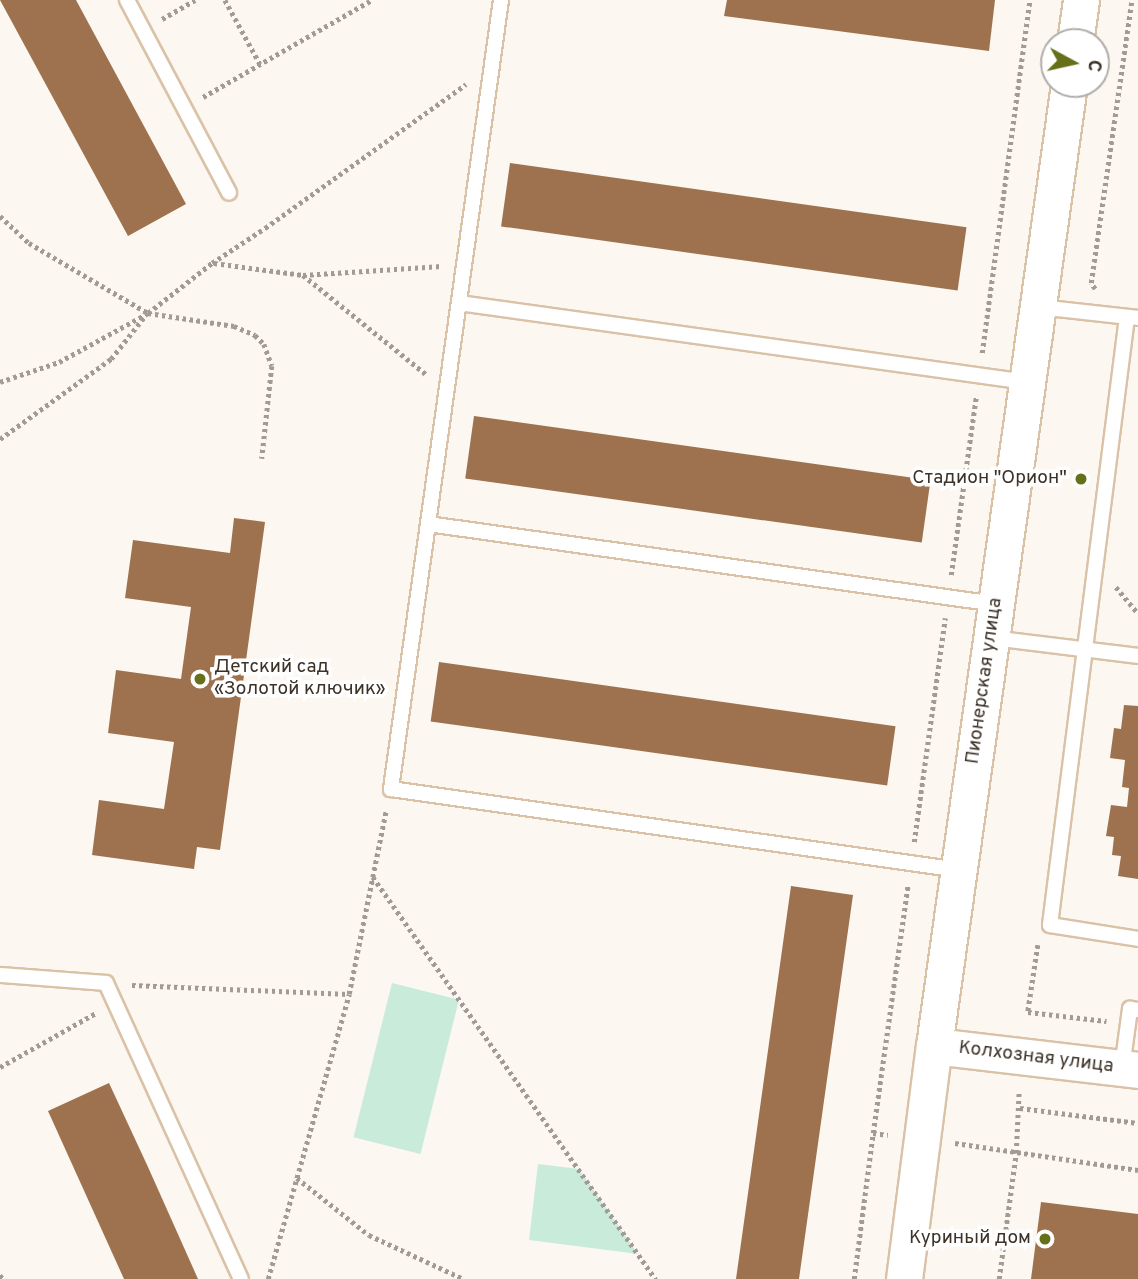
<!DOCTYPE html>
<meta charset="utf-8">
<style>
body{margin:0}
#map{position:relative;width:1138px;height:1279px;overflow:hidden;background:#fcf7f1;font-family:Overpass,sans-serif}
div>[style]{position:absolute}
.green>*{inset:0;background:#c8ecd9;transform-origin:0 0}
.building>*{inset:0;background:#9e724e;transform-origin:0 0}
.path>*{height:4.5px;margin-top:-2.25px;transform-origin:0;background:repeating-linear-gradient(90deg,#a29b93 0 3.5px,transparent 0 7px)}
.roads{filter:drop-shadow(2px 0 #dac2a7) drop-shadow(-2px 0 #dac2a7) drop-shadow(0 2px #dac2a7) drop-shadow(0 -2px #dac2a7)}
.service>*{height:14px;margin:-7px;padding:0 7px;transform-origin:7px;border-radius:7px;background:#fff}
.tertiary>*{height:35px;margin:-17.5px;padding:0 17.5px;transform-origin:17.5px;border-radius:17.5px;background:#fff}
.dots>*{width:19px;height:19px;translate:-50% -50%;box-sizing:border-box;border:4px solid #fff;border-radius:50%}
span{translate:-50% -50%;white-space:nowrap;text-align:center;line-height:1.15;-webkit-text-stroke:7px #fff;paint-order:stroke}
.poi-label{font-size:19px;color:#3c3228}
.right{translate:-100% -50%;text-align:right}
.left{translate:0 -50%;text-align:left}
.street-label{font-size:19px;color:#3c3228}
.north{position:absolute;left:1040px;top:28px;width:70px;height:70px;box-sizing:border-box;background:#fff;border:2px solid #b1ada9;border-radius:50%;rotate:98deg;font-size:19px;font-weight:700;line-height:28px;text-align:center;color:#3c3228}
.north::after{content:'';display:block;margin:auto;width:24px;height:32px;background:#657019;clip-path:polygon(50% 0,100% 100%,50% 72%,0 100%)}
</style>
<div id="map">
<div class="green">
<i style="left:392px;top:983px;width:69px;height:159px;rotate:14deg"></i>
<i style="clip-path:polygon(538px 1164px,579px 1169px,638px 1254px,529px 1240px)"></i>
</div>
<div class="building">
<i style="clip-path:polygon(0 0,76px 0,186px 204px,128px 236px)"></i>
<i style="clip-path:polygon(727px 0,995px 0,989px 51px,724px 16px)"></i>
<i style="left:510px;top:163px;width:461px;height:64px;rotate:8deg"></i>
<i style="left:474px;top:416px;width:461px;height:63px;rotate:8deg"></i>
<i style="clip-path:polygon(234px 518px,265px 522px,220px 850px,197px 847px,194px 869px,92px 855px,99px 800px,164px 809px,174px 742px,108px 733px,116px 670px,181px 679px,191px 607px,125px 598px,133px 540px,230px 553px)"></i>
<i style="left:439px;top:662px;width:461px;height:60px;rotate:8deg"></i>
<i style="clip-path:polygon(1124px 705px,1138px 706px,1138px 879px,1118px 876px,1121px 856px,1112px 855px,1114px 837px,1106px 836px,1111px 805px,1127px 807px,1129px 788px,1122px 787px,1125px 760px,1110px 758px,1114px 728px,1121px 729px)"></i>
<i style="clip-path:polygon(791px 886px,853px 895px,823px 1108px,799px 1279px,736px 1279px)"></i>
<i style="clip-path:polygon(109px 1083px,148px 1167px,198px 1279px,124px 1279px,48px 1111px)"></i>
<i style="clip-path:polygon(1041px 1202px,1138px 1214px,1138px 1279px,1031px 1279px)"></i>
</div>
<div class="path">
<i style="left:225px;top:0;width:73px;rotate:61.3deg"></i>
<i style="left:162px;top:19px;width:38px;rotate:-30deg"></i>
<i style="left:203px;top:97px;width:195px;rotate:-29.9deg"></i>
<i style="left:0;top:216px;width:40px;rotate:43deg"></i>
<i style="left:29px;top:243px;width:138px;rotate:30.5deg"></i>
<i style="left:148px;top:313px;width:87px;rotate:8.6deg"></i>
<i style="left:234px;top:326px;width:23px;rotate:23deg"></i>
<i style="left:255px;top:335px;width:13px;rotate:45deg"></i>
<i style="left:264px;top:344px;width:23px;rotate:70deg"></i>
<i style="left:272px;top:366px;width:93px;rotate:96.2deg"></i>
<i style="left:214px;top:263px;width:90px;rotate:7.7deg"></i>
<i style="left:303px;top:275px;width:139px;rotate:-3.7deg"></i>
<i style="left:303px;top:275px;width:159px;rotate:38.9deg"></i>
<i style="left:1095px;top:289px;width:7px;rotate:-124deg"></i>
<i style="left:1091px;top:283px;width:286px;rotate:-81.8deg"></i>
<i style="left:982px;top:353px;width:356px;rotate:-82.3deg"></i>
<i style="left:0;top:382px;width:62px;rotate:-18.7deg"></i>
<i style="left:59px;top:362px;width:102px;rotate:-28.8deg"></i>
<i style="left:148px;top:313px;width:81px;rotate:-38deg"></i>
<i style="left:212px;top:263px;width:64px;rotate:-33.4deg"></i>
<i style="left:265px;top:228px;width:247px;rotate:-35.6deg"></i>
<i style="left:0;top:439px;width:137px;rotate:-35.8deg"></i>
<i style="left:111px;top:359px;width:55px;rotate:-51.7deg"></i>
<i style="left:951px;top:575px;width:181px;rotate:-82deg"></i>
<i style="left:1116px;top:587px;width:34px;rotate:50deg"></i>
<i style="left:914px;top:842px;width:226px;rotate:-82.1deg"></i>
<i style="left:373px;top:877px;width:492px;rotate:54.9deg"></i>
<i style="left:1038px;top:945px;width:68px;rotate:98.5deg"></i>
<i style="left:1028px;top:1012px;width:79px;rotate:6.6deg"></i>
<i style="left:132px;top:985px;width:217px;rotate:2.4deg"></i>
<i style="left:0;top:1067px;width:110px;rotate:-29.4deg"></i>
<i style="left:1020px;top:1108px;width:119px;rotate:7.2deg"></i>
<i style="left:873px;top:1133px;width:250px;rotate:-82deg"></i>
<i style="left:955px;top:1143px;width:185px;rotate:8.4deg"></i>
<i style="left:297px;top:1178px;width:92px;rotate:38.4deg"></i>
<i style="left:369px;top:1235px;width:105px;rotate:24.9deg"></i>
<i style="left:0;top:1275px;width:5px;rotate:53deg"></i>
<i style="left:268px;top:1279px;width:296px;rotate:-74.1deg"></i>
<i style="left:349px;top:994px;width:188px;rotate:-78.6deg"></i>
<i style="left:854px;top:1279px;width:147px;rotate:-82.6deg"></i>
<i style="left:873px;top:1133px;width:15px;rotate:8deg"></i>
<i style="left:999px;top:1279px;width:127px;rotate:-82.3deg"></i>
<i style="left:1016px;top:1153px;width:63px;rotate:-87.3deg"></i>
</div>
<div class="roads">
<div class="service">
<i style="left:127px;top:0;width:218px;rotate:62.1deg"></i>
<i style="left:501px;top:0;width:797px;rotate:97.94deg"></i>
<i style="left:391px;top:789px;width:574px;rotate:8.12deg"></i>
<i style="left:459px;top:303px;width:573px;rotate:7.92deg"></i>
<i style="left:1039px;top:307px;width:100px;rotate:6.3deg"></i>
<i style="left:1127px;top:317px;width:613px;rotate:97.22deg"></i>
<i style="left:1050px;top:925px;width:89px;rotate:9deg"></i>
<i style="left:428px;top:524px;width:574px;rotate:8.02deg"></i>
<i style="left:992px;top:638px;width:147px;rotate:7deg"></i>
<i style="left:0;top:975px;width:106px;rotate:4.3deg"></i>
<i style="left:106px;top:983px;width:325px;rotate:65.5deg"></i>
<i style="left:1122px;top:1068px;width:60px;rotate:-82.3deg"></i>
<i style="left:1130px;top:1009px;width:8px;rotate:7deg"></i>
</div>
<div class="tertiary">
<i style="left:1075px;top:42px;width:42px;rotate:-81.9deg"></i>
<i style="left:934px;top:1046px;width:205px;rotate:6.7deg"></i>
<i style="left:904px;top:1279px;width:235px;rotate:-82.7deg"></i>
<i style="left:934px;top:1046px;width:971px;rotate:-82.01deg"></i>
</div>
</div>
<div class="dots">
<i style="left:1081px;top:479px;background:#657019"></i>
<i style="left:200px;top:679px;background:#657019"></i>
<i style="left:1045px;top:1239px;background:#657019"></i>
</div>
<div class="poi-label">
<span class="right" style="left:1067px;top:479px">Стадион "Орион"</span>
<span class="left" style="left:214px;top:679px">Детский сад<br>«Золотой ключик»</span>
<span class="right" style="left:1031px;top:1239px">Куриный дом</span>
</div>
<div class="street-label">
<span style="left:985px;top:681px;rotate:-82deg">Пионерская улица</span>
<span style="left:1036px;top:1058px;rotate:7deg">Колхозная улица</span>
</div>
<div class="north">С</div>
</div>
